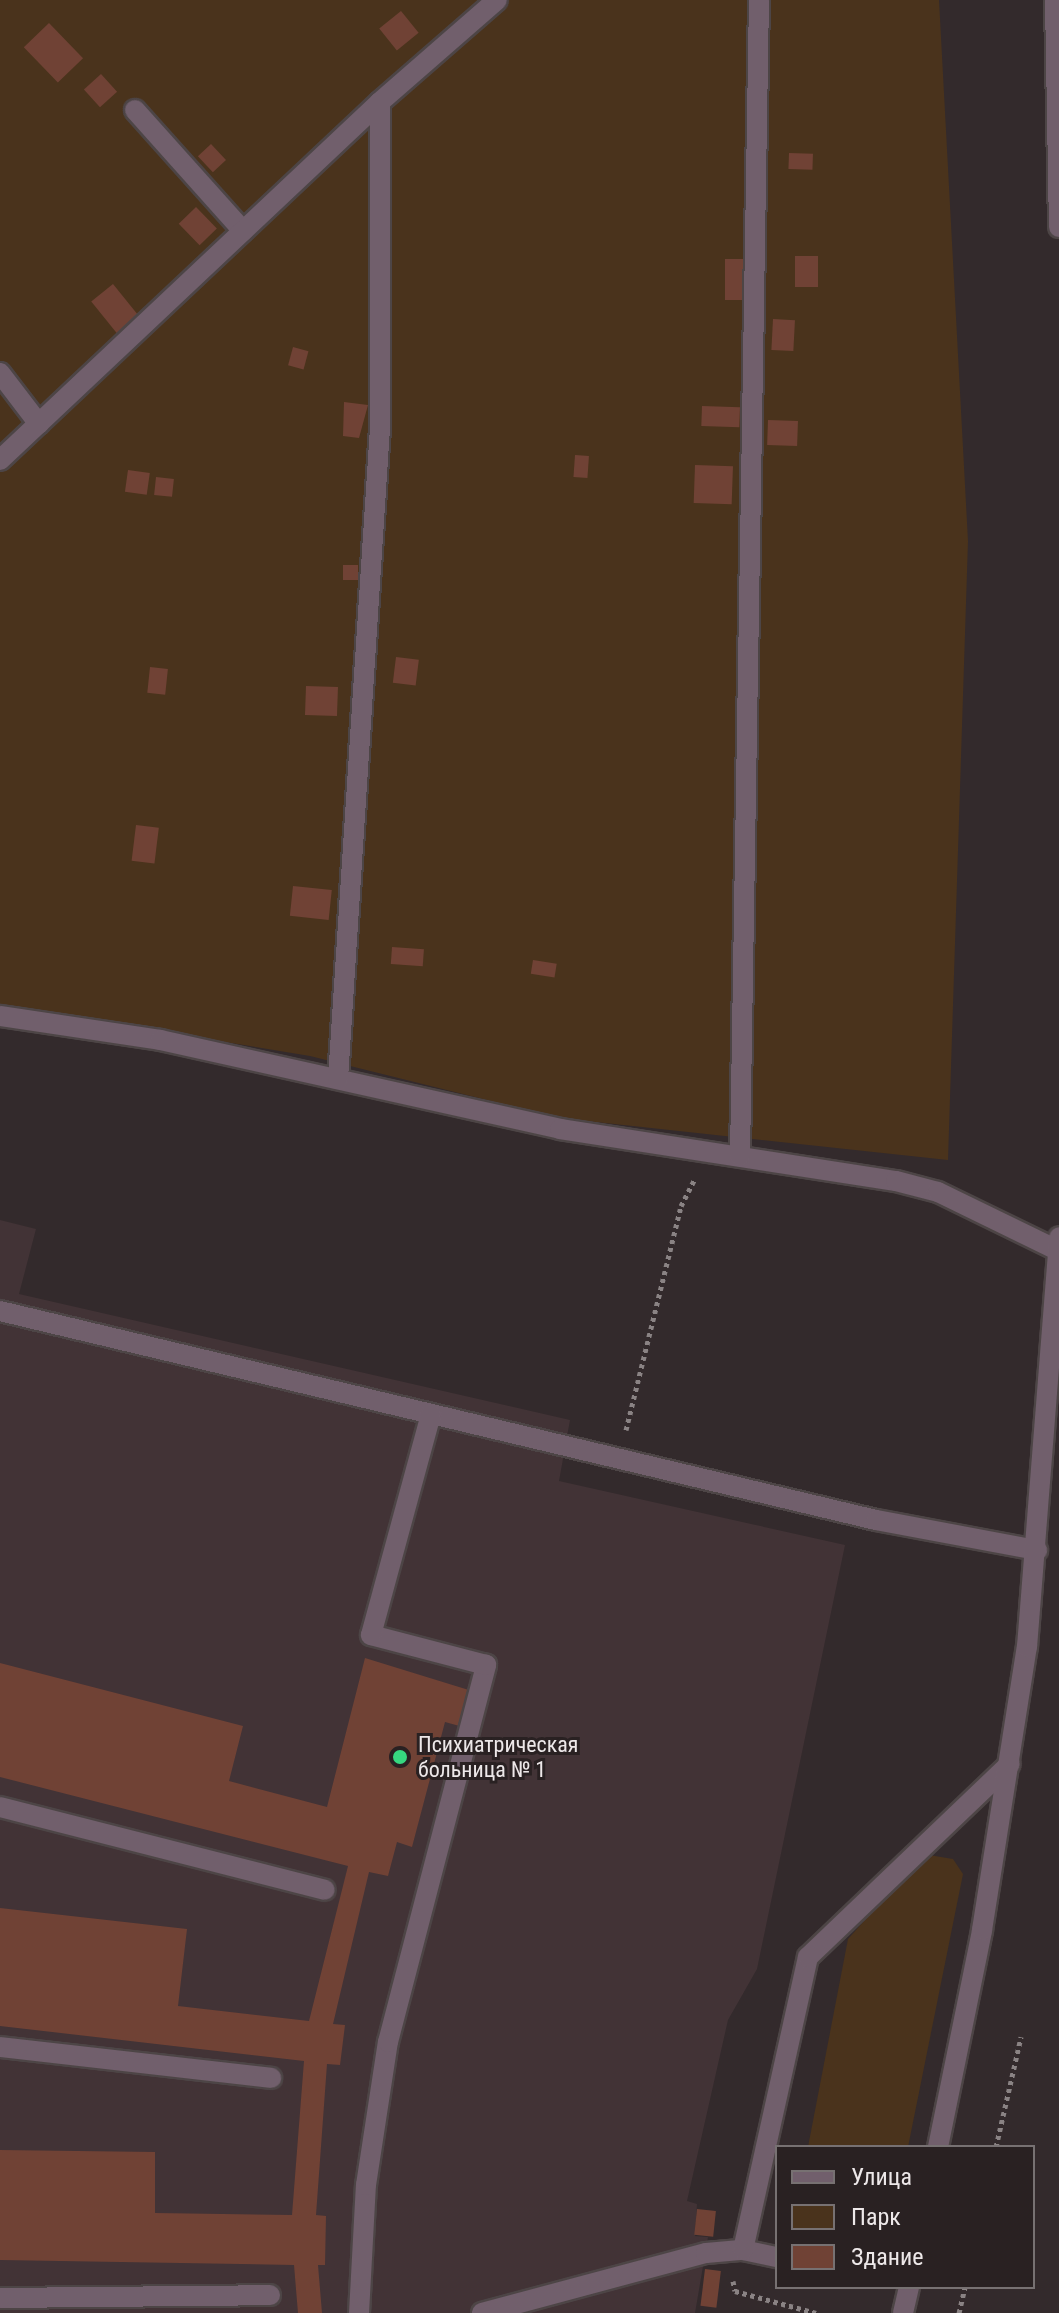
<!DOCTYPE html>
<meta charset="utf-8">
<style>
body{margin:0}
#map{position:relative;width:1059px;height:2313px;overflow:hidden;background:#332a2c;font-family:"Roboto Condensed",sans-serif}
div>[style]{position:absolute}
.built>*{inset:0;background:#423336}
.green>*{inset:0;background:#4a331c}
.building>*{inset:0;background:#704235;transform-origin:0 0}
.path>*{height:5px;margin-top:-2.5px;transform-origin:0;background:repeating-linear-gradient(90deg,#8a8384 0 4px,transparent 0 8px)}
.roads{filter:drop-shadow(2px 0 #4d4546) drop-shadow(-2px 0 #4d4546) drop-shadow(0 2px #4d4546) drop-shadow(0 -2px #4d4546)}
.service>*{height:20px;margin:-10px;padding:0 10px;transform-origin:10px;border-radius:10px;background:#715f6c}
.tertiary>*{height:20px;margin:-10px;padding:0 10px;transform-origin:10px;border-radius:10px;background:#715f6c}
.dots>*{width:22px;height:22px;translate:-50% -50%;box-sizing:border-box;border:4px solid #292122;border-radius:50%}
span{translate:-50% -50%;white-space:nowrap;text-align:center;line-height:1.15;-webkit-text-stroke:6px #292122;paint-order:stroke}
.poi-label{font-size:22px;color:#ede8e9}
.left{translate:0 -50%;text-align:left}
.legend{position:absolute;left:775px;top:2145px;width:260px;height:144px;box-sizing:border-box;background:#292122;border:2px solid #777172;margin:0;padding:10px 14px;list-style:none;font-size:24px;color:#ede8e9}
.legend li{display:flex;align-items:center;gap:16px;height:40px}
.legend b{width:40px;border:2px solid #777172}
</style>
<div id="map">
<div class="built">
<i style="clip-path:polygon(0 1220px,36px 1229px,19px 1294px,570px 1420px,559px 1481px,845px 1545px,757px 1969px,728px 2020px,687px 2201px,697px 2204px,695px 2236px,708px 2237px,695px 2313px,0 2313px)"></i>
</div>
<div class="green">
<i style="clip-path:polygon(0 0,939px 0,968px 541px,948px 1160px,559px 1118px,310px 1056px,0 1005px)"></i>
<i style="clip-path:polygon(929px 1855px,953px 1859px,963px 1874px,908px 2147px,808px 2147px,848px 1939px,920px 1858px)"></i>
</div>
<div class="building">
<i style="left:401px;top:11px;width:28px;height:28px;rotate:51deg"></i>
<i style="left:49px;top:23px;width:49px;height:35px;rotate:46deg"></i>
<i style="left:101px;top:74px;width:24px;height:23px;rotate:48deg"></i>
<i style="left:211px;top:144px;width:22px;height:18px;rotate:47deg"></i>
<i style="left:789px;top:153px;width:24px;height:16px;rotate:2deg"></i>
<i style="left:196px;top:207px;width:30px;height:24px;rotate:46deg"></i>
<i style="left:795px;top:256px;width:23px;height:31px"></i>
<i style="left:725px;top:259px;width:25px;height:41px"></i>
<i style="left:113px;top:284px;width:43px;height:28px;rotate:51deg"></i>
<i style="left:773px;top:319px;width:22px;height:31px;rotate:3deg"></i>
<i style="left:293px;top:347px;width:16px;height:19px;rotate:15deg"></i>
<i style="clip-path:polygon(344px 402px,368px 405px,359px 438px,343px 436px)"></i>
<i style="left:702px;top:406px;width:38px;height:20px;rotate:2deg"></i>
<i style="left:768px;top:420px;width:30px;height:25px;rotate:2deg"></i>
<i style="left:575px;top:455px;width:14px;height:22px;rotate:4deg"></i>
<i style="left:695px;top:465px;width:38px;height:38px;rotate:2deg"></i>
<i style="left:128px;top:470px;width:22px;height:22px;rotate:8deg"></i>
<i style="left:156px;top:477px;width:18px;height:18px;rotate:6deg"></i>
<i style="left:343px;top:565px;width:15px;height:15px"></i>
<i style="left:396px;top:657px;width:23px;height:26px;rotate:7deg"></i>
<i style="left:150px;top:667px;width:18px;height:26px;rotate:6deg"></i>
<i style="left:306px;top:686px;width:32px;height:29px;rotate:2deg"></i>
<i style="left:136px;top:825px;width:23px;height:36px;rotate:7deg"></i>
<i style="left:293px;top:886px;width:39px;height:30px;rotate:6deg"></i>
<i style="left:392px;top:947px;width:32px;height:17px;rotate:4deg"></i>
<i style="left:533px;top:960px;width:24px;height:14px;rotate:9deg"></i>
<i style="clip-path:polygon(365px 1658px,472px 1691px,463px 1727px,445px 1722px,412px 1847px,397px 1842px,388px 1876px,369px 1872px,333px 2024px,345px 2025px,340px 2065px,327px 2064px,316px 2215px,326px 2216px,325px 2265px,318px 2265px,322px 2313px,298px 2313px,294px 2265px,0 2260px,0 2150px,155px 2152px,155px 2213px,292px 2215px,304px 2061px,0 2026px,0 1908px,187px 1929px,178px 2006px,309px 2021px,348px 1866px,0 1777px,0 1663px,243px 1726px,229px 1781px,327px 1807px)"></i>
<i style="left:697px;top:2209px;width:19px;height:26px;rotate:6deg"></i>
<i style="left:705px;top:2269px;width:16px;height:37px;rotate:7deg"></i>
</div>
<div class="path">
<i style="left:626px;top:1430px;width:231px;rotate:-76.2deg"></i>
<i style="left:681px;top:1206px;width:31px;rotate:-63deg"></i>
<i style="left:996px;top:2147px;width:113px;rotate:-77.2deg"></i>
<i style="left:733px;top:2281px;width:10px;rotate:79deg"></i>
<i style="left:735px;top:2291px;width:84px;rotate:15.2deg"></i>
<i style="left:959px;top:2313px;width:27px;rotate:-77deg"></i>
</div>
<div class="roads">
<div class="service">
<i style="left:135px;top:110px;width:162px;rotate:48.2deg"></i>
<i style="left:0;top:373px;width:64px;rotate:52.6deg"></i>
<i style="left:0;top:460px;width:522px;rotate:-43.29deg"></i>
<i style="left:380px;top:102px;width:155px;rotate:-41.1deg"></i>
<i style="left:0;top:1016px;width:162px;rotate:8.5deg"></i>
<i style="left:160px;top:1040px;width:410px;rotate:12.5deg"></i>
<i style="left:560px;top:1129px;width:340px;rotate:8.8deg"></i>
<i style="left:896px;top:1181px;width:43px;rotate:14.7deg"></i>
<i style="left:938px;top:1192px;width:135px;rotate:26deg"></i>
<i style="left:338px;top:1079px;width:652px;rotate:-86.31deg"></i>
<i style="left:380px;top:428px;width:326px;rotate:-90deg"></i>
<i style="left:740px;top:1156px;width:1156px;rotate:-89.06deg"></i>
<i style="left:0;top:1311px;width:901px;rotate:13.42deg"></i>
<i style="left:876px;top:1520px;width:164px;rotate:10.6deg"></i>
<i style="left:0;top:1807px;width:335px;rotate:14.3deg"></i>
<i style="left:0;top:2047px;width:273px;rotate:6.5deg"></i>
<i style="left:743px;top:2250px;width:35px;rotate:12deg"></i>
<i style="left:0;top:2298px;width:270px;rotate:-0.6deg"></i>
<i style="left:359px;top:2313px;width:128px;rotate:-86.9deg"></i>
<i style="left:366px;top:2185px;width:145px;rotate:-81.3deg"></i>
<i style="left:388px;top:2042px;width:390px;rotate:-75.4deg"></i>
<i style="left:486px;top:1665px;width:119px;rotate:-165.4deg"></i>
<i style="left:371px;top:1635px;width:229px;rotate:-74.8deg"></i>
<i style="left:482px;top:2313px;width:232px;rotate:-15deg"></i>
<i style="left:706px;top:2253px;width:37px;rotate:-5deg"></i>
<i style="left:743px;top:2250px;width:300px;rotate:-77.5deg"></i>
<i style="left:808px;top:1957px;width:279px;rotate:-43.7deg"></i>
</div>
<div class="tertiary">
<i style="left:1055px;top:0;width:227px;rotate:89deg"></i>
<i style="left:938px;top:2147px;width:221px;rotate:-78.5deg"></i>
<i style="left:982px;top:1930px;width:287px;rotate:-81deg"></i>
<i style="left:1027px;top:1647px;width:411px;rotate:-85.5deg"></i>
<i style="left:903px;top:2313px;width:27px;rotate:-77deg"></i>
</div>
</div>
<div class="dots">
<i style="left:400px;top:1757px;background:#36d880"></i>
</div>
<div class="poi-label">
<span class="left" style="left:418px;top:1757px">Психиатрическая<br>больница № 1</span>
</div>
<ul class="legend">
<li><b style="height:10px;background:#715f6c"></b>Улица</li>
<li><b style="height:22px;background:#4a331c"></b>Парк</li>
<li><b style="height:22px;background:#704235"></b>Здание</li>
</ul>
</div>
